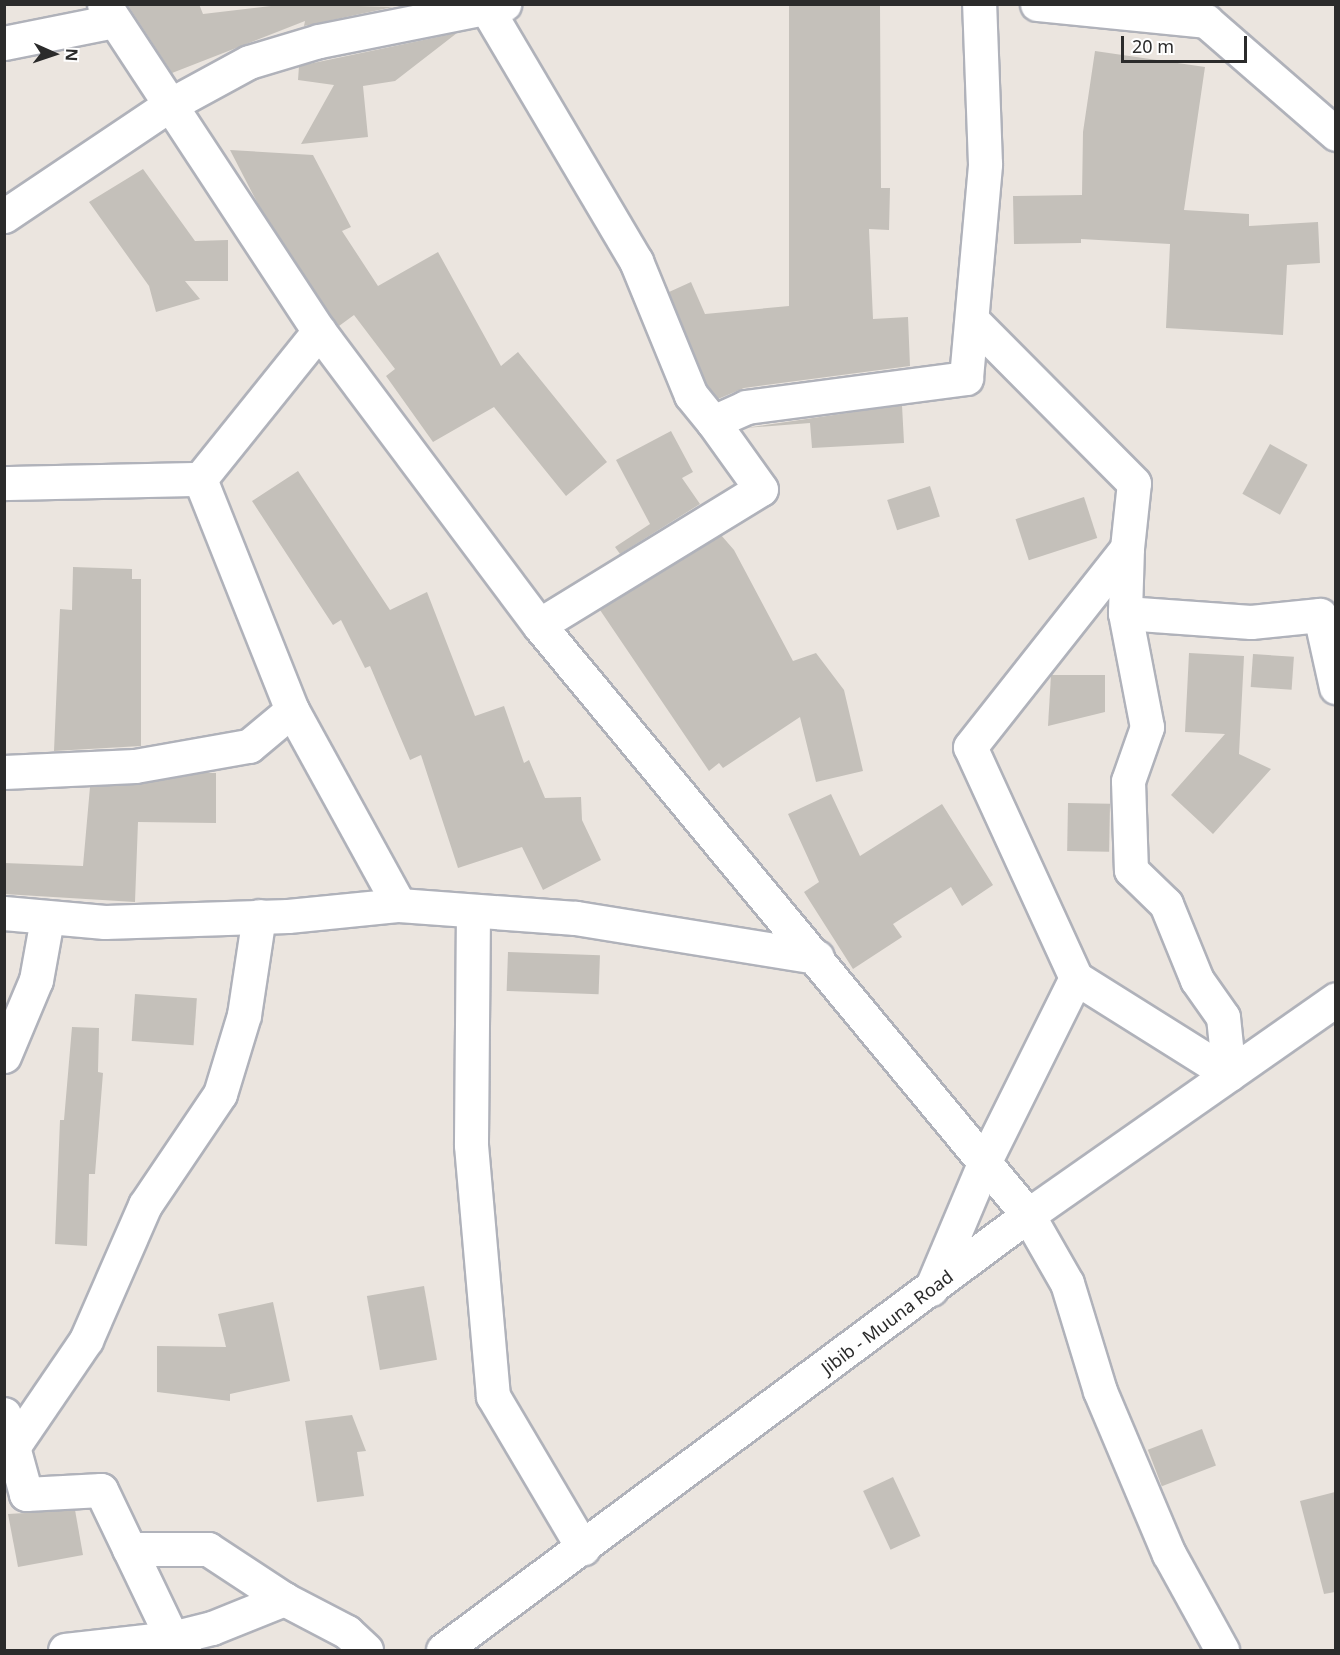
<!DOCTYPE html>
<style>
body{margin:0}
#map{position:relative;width:1340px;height:1655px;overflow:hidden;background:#ebe5df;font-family:"Noto Sans",sans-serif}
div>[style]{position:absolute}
.building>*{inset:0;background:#c4c0ba;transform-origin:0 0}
.roads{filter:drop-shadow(2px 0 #b0b2ba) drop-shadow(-2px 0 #b0b2ba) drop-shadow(0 2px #b0b2ba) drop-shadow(0 -2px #b0b2ba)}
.street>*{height:33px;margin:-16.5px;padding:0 16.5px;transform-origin:16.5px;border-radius:16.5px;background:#fff}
.secondary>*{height:33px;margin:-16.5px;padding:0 16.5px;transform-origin:16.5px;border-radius:16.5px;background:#fff}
span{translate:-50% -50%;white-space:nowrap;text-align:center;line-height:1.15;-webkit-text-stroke:6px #fff;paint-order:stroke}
.street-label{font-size:18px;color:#2b2b2b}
.frame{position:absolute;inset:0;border:6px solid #2b2b2b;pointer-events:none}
.north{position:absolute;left:24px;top:24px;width:60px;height:60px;-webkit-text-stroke:4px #fff;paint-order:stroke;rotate:93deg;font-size:16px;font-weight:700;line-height:24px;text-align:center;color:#2b2b2b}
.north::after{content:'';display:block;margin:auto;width:21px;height:27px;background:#2b2b2b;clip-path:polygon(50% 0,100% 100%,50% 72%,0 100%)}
.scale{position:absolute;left:1121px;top:36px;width:126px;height:27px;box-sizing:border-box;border:3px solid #2b2b2b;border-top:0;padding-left:8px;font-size:18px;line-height:21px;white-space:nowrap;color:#2b2b2b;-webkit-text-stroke:4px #fff;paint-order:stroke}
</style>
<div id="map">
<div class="building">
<i style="clip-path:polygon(127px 4px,199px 4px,203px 14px,288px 4px,393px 7px,304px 26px,305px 21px,172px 73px)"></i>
<i style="clip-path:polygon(789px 4px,880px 4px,881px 188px,890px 188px,889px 230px,869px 229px,873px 319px,908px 317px,910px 366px,744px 388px,718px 399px,707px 385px,669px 292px,691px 282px,705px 314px,789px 306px)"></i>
<i style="clip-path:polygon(457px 33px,395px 81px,363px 86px,368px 137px,301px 144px,334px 85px,298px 80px,299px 66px)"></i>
<i style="clip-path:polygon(1095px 51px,1205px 67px,1184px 210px,1249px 214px,1249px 226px,1318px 222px,1320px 263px,1287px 265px,1283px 335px,1166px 328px,1170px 244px,1081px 239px,1081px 243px,1014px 244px,1013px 196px,1082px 195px,1083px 132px)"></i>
<i style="clip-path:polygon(230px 150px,313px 155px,351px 227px,342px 231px,378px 286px,438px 252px,501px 366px,518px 352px,607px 462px,566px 496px,494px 407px,433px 442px,386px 376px,395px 369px,354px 315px,339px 326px,334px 320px,259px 206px)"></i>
<i style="clip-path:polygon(143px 169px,195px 241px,228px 240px,228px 281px,185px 281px,200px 299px,156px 312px,149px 286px,89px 202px)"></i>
<i style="clip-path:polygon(902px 405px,904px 443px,812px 448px,810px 423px,745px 428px)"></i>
<i style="clip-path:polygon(671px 431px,693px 472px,682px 478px,700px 504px,620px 554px,615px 547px,650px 524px,616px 460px)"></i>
<i style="left:1270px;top:444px;width:43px;height:57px;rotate:29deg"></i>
<i style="clip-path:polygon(298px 471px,390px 610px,427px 592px,475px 716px,504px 706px,524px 763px,529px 760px,545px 798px,581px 797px,582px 820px,601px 860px,543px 890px,522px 847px,458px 868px,421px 755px,410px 760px,370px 666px,365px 668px,341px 620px,333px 625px,252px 501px)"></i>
<i style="left:930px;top:486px;width:32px;height:45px;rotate:72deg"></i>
<i style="left:1084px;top:497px;width:43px;height:72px;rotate:72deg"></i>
<i style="clip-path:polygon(721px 535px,734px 550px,793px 661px,816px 653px,844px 690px,863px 771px,816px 782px,800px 717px,723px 768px,719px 763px,709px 771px,600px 610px)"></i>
<i style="clip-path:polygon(73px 567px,132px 569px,132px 579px,141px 579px,141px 746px,54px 751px,60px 609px,72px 610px)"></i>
<i style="clip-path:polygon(1189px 653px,1244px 656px,1239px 754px,1271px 769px,1213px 834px,1171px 795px,1225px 734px,1185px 732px)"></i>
<i style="left:1253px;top:654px;width:41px;height:33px;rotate:4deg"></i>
<i style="clip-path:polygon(1051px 675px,1105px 675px,1105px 712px,1048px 726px)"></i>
<i style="clip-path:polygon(202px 773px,216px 773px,216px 823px,138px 822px,135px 902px,4px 894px,4px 863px,83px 866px,90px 787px)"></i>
<i style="clip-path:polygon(831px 794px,860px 856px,942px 804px,993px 885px,962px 906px,951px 887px,893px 924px,902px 937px,853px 969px,804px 892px,819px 882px,788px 814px)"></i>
<i style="left:1068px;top:803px;width:42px;height:48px;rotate:1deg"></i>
<i style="left:508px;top:952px;width:92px;height:39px;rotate:2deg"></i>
<i style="left:135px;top:994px;width:62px;height:47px;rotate:4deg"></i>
<i style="clip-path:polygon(72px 1027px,99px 1028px,98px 1072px,103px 1073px,95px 1174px,89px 1174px,87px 1246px,55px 1244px,60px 1120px,64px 1120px)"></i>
<i style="left:424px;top:1286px;width:75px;height:58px;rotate:80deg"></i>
<i style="clip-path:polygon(273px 1302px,290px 1381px,230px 1394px,230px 1401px,157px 1392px,157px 1346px,226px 1347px,218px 1314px)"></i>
<i style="clip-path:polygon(352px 1415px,366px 1451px,357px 1452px,364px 1496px,317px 1502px,305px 1421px)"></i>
<i style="left:1202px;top:1429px;width:39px;height:58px;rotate:69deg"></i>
<i style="left:893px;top:1477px;width:65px;height:33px;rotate:65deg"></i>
<i style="clip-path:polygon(1335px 1492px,1335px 1592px,1324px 1594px,1300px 1501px)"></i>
<i style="clip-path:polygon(75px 1510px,83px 1555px,18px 1567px,8px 1514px)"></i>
</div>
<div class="roads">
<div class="street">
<i style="left:104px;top:4px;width:391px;rotate:56.7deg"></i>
<i style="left:319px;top:331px;width:367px;rotate:53.2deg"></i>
<i style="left:539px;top:625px;width:766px;rotate:50.35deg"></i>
<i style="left:1028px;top:1215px;width:78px;rotate:60.2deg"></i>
<i style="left:1067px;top:1283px;width:113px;rotate:73deg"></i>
<i style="left:1100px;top:1391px;width:177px;rotate:67.1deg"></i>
<i style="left:1169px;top:1554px;width:110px;rotate:61.1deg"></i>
<i style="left:484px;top:4px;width:299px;rotate:59.4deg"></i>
<i style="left:636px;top:261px;width:145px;rotate:67.7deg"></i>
<i style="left:691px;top:395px;width:35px;rotate:51deg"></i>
<i style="left:1037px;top:4px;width:170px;rotate:5.7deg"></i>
<i style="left:1206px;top:21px;width:172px;rotate:41deg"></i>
<i style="left:4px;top:43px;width:112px;rotate:-11.3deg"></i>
<i style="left:4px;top:216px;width:197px;rotate:-33.9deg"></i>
<i style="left:168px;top:106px;width:92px;rotate:-28.5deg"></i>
<i style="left:249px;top:62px;width:73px;rotate:-16.7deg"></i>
<i style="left:319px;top:41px;width:189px;rotate:-11.3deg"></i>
<i style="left:200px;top:479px;width:249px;rotate:68.3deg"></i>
<i style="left:292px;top:710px;width:222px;rotate:61.2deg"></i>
<i style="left:4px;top:483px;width:196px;rotate:-1.2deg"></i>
<i style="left:200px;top:479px;width:190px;rotate:-51.2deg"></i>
<i style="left:1127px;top:548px;width:65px;rotate:91.8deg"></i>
<i style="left:1125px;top:613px;width:126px;rotate:4.1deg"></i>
<i style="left:1251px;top:622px;width:69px;rotate:-5.8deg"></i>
<i style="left:1320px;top:615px;width:74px;rotate:77.5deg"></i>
<i style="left:1125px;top:613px;width:116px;rotate:79.1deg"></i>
<i style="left:1147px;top:727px;width:57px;rotate:109.4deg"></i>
<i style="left:1128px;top:781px;width:89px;rotate:88.1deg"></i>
<i style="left:1131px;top:870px;width:49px;rotate:44.2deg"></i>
<i style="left:1166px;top:904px;width:82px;rotate:67.8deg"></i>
<i style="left:1197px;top:980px;width:45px;rotate:54.9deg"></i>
<i style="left:1223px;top:1017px;width:57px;rotate:84deg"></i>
<i style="left:539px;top:625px;width:260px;rotate:-31.5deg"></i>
<i style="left:761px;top:489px;width:82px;rotate:-125.6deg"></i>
<i style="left:713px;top:422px;width:36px;rotate:-24deg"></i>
<i style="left:746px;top:407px;width:222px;rotate:-7.5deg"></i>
<i style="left:966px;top:378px;width:215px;rotate:-84.9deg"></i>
<i style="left:985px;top:164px;width:160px;rotate:-92.1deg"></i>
<i style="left:4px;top:772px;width:131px;rotate:-2.6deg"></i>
<i style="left:135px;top:766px;width:116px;rotate:-10deg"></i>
<i style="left:249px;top:746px;width:56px;rotate:-39.9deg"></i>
<i style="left:473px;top:911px;width:234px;rotate:90.5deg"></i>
<i style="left:471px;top:1145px;width:252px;rotate:85deg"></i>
<i style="left:493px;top:1396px;width:177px;rotate:59.4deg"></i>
<i style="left:4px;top:913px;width:101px;rotate:5.1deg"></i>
<i style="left:105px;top:922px;width:183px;rotate:-1.9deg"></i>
<i style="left:288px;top:916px;width:112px;rotate:-5.7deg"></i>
<i style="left:399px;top:905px;width:177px;rotate:4.2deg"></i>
<i style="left:576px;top:918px;width:244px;rotate:9.2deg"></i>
<i style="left:1076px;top:978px;width:181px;rotate:32.1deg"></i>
<i style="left:4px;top:1056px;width:82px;rotate:-67.2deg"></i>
<i style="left:36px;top:980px;width:62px;rotate:-79.8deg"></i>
<i style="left:931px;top:1289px;width:139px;rotate:-67.1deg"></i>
<i style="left:985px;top:1161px;width:204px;rotate:-63.6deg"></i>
<i style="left:1076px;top:978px;width:254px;rotate:-114.6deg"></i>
<i style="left:970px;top:747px;width:253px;rotate:-51.7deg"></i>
<i style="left:1127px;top:548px;width:65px;rotate:-83.9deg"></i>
<i style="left:1134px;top:483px;width:230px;rotate:-134.8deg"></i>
<i style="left:4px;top:1414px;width:83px;rotate:74.6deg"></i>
<i style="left:26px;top:1494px;width:75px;rotate:-3.1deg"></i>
<i style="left:101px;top:1490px;width:164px;rotate:64.4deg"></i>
<i style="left:172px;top:1638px;width:41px;rotate:-14deg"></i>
<i style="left:212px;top:1628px;width:78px;rotate:-21.9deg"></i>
<i style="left:13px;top:1447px;width:130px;rotate:-55.7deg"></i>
<i style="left:86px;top:1340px;width:147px;rotate:-66.4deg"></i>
<i style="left:145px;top:1205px;width:134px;rotate:-56deg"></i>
<i style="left:220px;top:1094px;width:83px;rotate:-73.1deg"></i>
<i style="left:244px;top:1015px;width:100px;rotate:-81.4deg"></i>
<i style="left:129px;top:1549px;width:79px"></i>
<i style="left:208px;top:1549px;width:91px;rotate:33.3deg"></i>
<i style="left:284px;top:1599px;width:71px;rotate:27.6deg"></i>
<i style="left:347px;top:1632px;width:26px;rotate:43deg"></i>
<i style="left:65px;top:1650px;width:108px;rotate:-6.4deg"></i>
<i style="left:172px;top:1638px;width:17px;rotate:45deg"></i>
</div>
<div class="secondary">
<i style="left:443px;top:1650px;width:729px;rotate:-36.63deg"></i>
<i style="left:1028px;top:1215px;width:376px;rotate:-35deg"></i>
</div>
</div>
<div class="street-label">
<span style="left:887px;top:1322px;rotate:-37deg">Jibib - Muuna Road</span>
</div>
<div class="frame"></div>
<div class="north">N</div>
<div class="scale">20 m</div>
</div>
